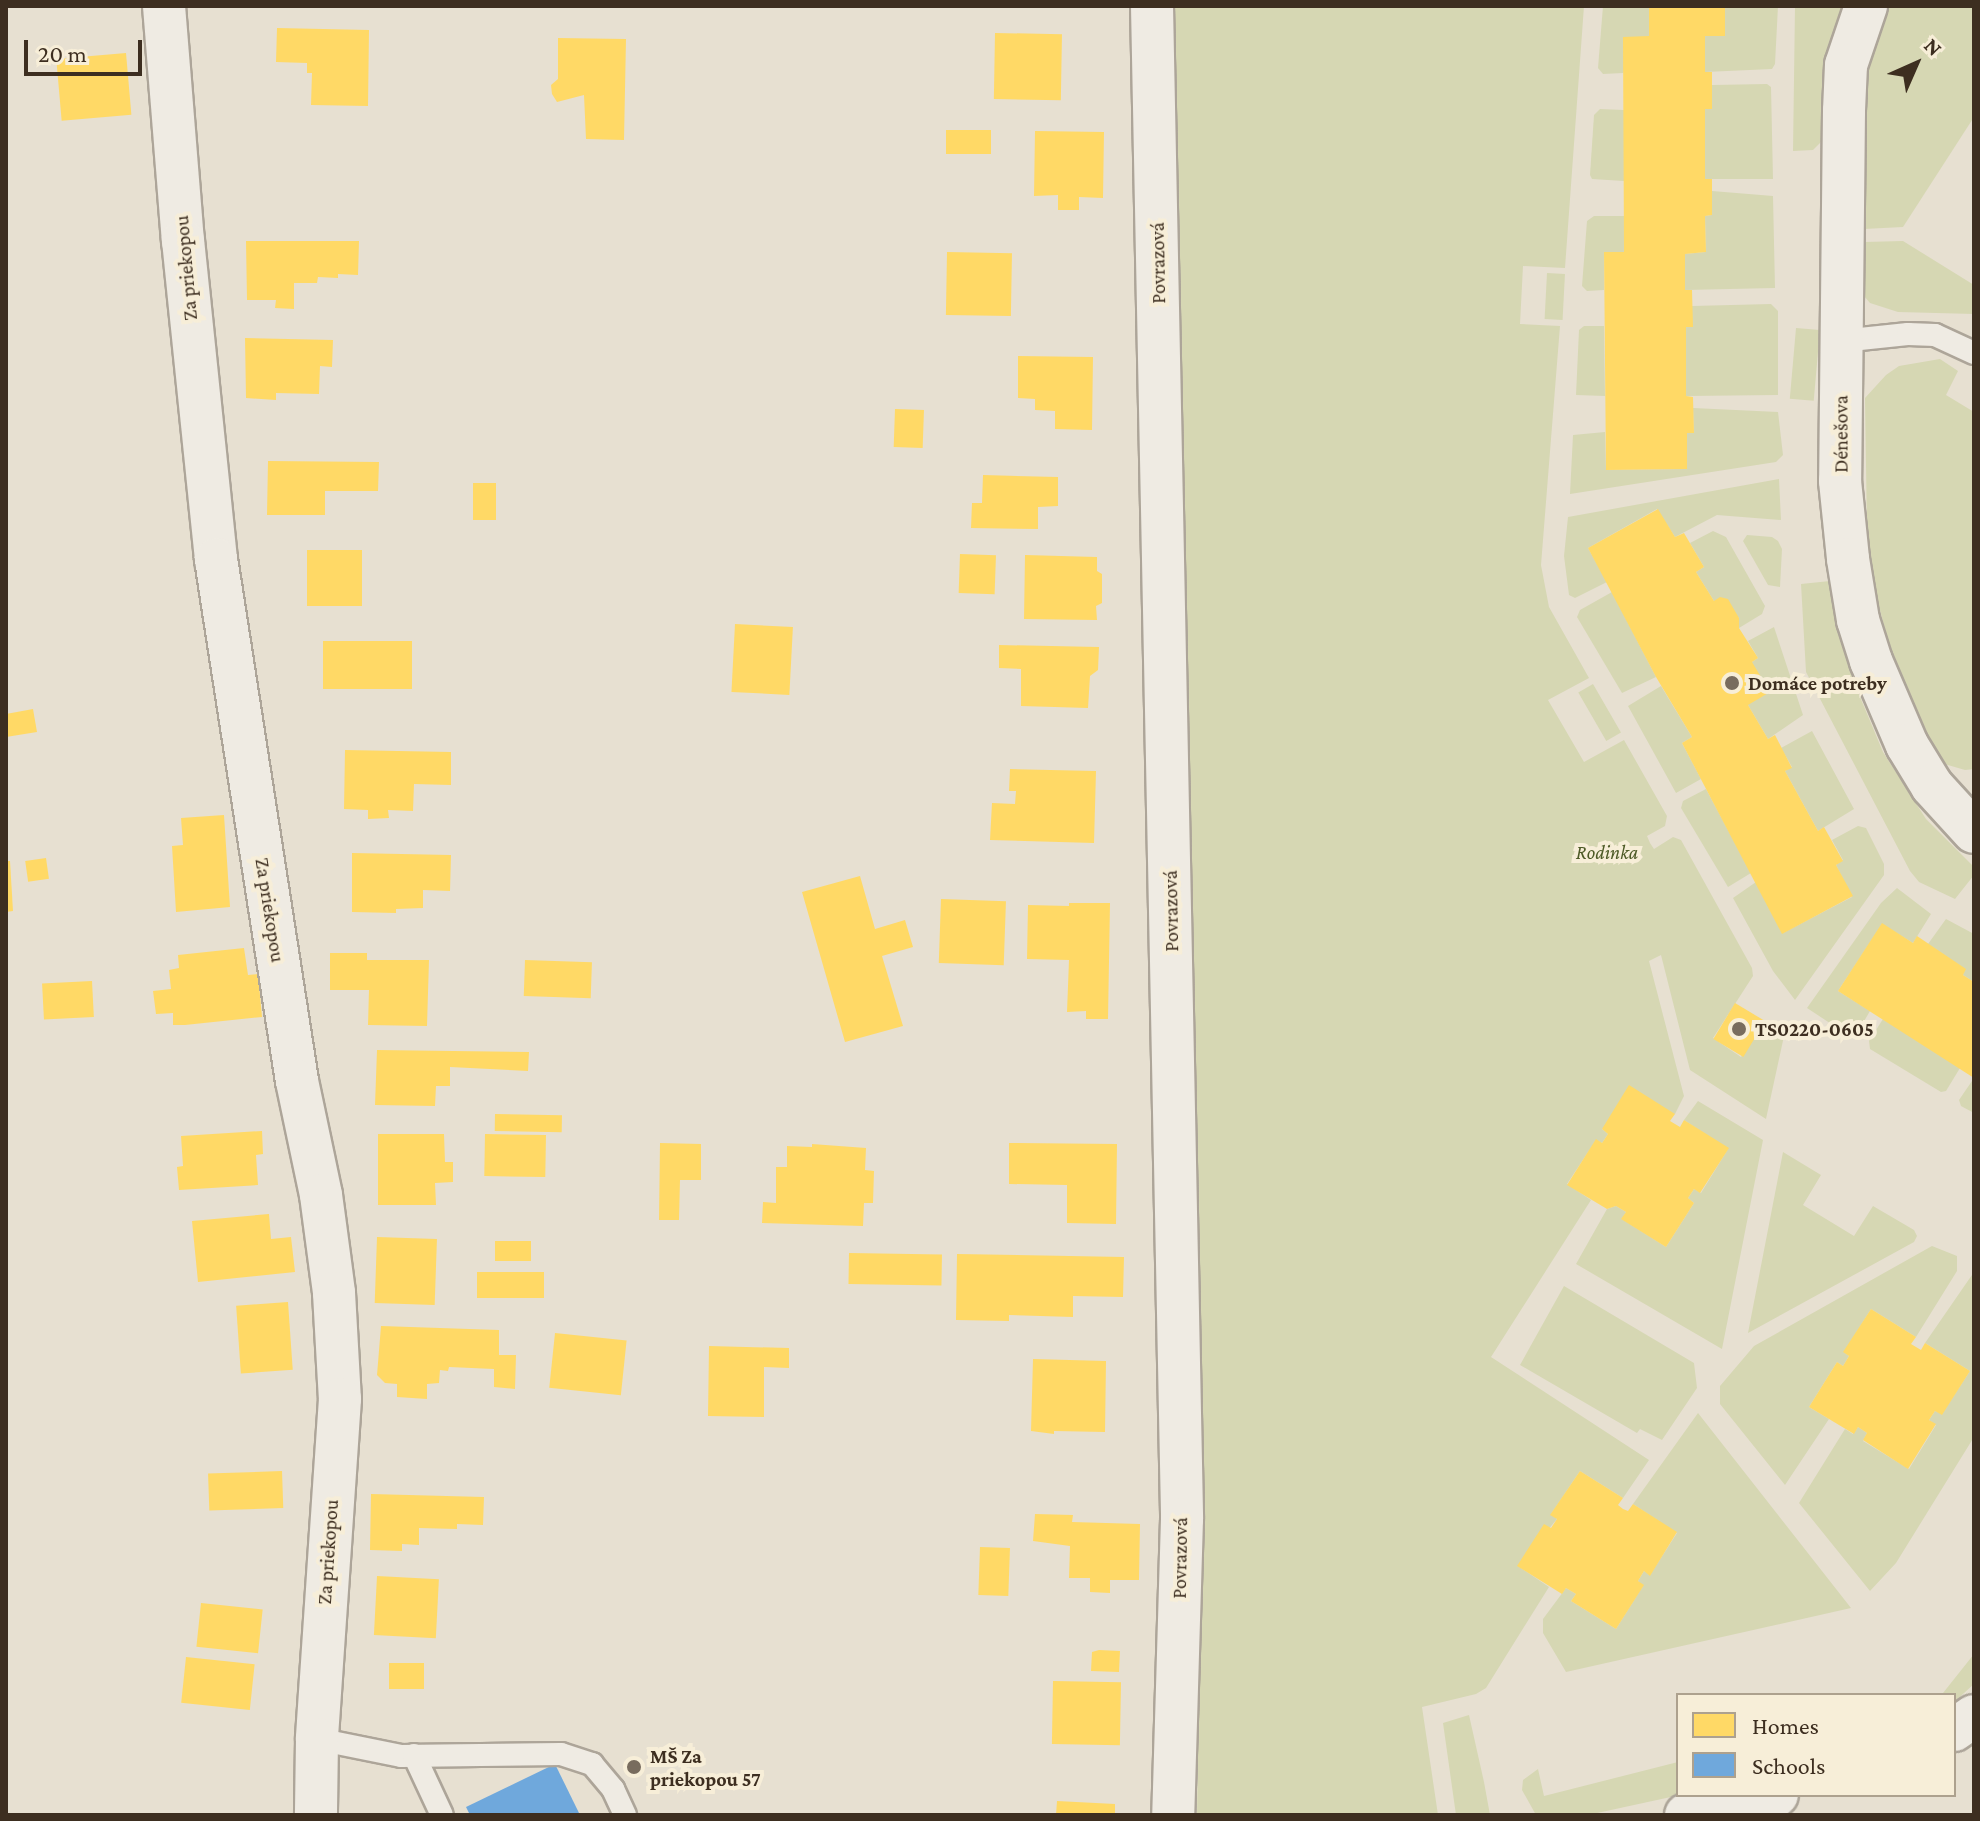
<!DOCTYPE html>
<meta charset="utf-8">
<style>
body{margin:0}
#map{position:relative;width:1980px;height:1821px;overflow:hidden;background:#e7e0d1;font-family:"Crimson Pro",serif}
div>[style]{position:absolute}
.green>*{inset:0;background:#d6d7b3;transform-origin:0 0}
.homes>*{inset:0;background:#ffd966;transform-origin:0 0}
.schools>*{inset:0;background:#6fa8dc}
.roads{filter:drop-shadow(2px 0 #ada599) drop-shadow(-2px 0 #ada599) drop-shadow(0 2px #ada599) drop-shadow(0 -2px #ada599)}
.service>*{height:22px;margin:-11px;padding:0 11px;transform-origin:11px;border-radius:11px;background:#efebe3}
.minor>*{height:42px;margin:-21px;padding:0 21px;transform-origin:21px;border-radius:21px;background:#efebe3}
.dots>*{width:22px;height:22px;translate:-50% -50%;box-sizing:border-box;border:4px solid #f7eed8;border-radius:50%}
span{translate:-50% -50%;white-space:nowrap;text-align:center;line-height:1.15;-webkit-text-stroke:8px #f7eed8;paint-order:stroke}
.street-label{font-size:20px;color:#3d2e20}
.poi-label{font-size:20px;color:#3d2e20;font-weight:700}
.left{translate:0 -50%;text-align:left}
.park-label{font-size:20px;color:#4d5a26;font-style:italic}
.frame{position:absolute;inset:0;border:8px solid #3d2e20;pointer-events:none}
.legend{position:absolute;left:1676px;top:1693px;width:280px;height:104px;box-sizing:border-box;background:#f7eed8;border:2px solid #ada18e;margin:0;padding:10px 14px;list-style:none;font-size:24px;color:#3d2e20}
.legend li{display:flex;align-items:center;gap:16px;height:40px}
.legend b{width:40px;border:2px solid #ada18e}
.north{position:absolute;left:1876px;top:24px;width:80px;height:80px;-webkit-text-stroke:6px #f7eed8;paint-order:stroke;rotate:45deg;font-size:22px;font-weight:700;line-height:32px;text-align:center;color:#3d2e20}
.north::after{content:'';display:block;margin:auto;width:28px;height:36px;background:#3d2e20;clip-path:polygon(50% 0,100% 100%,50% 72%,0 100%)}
.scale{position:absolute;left:24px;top:40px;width:118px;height:36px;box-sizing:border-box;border:4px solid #3d2e20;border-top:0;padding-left:10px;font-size:24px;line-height:28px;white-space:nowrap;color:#3d2e20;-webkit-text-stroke:6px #f7eed8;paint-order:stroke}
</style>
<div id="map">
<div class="green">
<i style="clip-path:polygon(1169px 6px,1584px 6px,1565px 268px,1523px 266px,1520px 324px,1560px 326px,1541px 565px,1549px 607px,1589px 678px,1548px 700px,1584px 762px,1624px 740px,1667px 816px,1665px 826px,1647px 836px,1650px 843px,1654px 849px,1673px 837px,1681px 840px,1752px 968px,1753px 976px,1713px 1038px,1741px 1057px,1765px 1021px,1784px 1036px,1766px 1119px,1690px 1070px,1661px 955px,1649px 961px,1684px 1096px,1675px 1114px,1602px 1129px,1608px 1134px,1602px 1143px,1596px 1140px,1567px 1184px,1591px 1200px,1491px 1357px,1649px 1460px,1623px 1498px,1580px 1471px,1551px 1514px,1557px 1519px,1518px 1566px,1549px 1587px,1486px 1688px,1476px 1694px,1422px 1707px,1438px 1815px,1197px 1815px,1202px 1506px)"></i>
<i style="clip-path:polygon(1603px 6px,1649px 6px,1649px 36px,1623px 73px,1603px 74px,1598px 68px)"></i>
<i style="clip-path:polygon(1725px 6px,1778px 6px,1775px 64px,1772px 69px,1705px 72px,1705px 36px,1725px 36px)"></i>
<i style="clip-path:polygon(1795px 6px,1843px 6px,1828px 48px,1821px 142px,1813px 150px,1793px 151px)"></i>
<i style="clip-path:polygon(1890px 6px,1974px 6px,1974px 117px,1903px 227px,1864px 229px,1866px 81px,1869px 58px)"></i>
<i style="clip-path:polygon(1767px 84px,1771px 87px,1773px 179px,1705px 179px,1705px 109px,1712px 108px,1712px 85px)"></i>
<i style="clip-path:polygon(1600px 109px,1624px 110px,1624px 181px,1592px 179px,1590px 175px,1594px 115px)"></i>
<i style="clip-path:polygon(1712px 191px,1773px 196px,1775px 288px,1685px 290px,1685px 254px,1706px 252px,1705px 216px,1712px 215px)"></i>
<i style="clip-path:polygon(1594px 216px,1624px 216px,1624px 252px,1604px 252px,1604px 290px,1587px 291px,1582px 286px,1587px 221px)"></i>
<i style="clip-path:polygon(1903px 241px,1974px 285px,1974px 314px,1898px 312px,1870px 303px,1864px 296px,1864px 242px)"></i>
<i style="left:1547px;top:273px;width:18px;height:46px;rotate:3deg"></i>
<i style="clip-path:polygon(1771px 304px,1778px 311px,1778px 395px,1686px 396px,1686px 327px,1692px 306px)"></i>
<i style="clip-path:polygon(1584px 326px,1604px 326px,1605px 396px,1576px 395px,1579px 330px)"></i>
<i style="left:1796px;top:328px;width:24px;height:71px;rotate:5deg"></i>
<i style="clip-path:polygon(1940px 359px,1958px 371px,1946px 395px,1974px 412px,1974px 769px,1965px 770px,1941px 763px,1894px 662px,1875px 592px,1867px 531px,1865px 398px,1886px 375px,1899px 366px)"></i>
<i style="clip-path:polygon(1693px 408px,1778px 412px,1783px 455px,1776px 462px,1570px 494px,1573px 435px,1605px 432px,1606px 470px,1686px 469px,1687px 433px,1694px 433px)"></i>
<i style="clip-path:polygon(1779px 479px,1781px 520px,1717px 515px,1675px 537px,1657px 509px,1588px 548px,1607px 582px,1575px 598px,1569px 595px,1564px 556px,1568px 517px)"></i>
<i style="clip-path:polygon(1713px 531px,1726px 537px,1765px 606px,1762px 614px,1739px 628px,1739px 618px,1714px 601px,1696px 572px,1704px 567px,1690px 543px)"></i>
<i style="clip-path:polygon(1747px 535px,1772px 537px,1778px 541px,1782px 549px,1780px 587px,1768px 585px,1743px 541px)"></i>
<i style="clip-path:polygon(1830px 581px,1858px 692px,1883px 752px,1926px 819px,1974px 867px,1974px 875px,1955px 899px,1919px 882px,1910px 871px,1806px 672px,1801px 584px)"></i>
<i style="clip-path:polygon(1612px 592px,1656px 677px,1622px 693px,1577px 617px,1580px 610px)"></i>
<i style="clip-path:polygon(1774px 627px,1803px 715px,1768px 739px,1748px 705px,1752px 662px,1758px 658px,1748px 641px)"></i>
<i style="left:1593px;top:684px;width:56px;height:17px;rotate:60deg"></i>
<i style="clip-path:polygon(1661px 686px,1692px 737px,1682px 743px,1701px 779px,1676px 793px,1628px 706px)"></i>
<i style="clip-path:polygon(1812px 731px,1854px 809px,1818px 831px,1785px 771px,1792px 767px,1781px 748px)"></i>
<i style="clip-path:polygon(1706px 789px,1751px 873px,1728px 887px,1681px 808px,1683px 801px)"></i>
<i style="clip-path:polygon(1858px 826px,1866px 828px,1884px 864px,1884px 875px,1795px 1000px,1773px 971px,1733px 898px,1756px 882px,1783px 933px,1852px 897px,1836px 865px,1843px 860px,1832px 840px)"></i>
<i style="clip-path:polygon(1897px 888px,1931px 914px,1913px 943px,1882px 924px,1838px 991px,1870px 1011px,1856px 1035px,1851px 1037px,1807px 1008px,1881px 903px)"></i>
<i style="clip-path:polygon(1946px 919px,1974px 934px,1974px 982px,1963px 975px,1965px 969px,1928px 944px)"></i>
<i style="clip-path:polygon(1883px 1019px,1960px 1068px,1946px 1091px,1941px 1092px,1870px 1049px,1869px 1041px)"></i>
<i style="clip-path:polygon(1974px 1078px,1974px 1113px,1961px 1106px,1959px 1100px)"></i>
<i style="clip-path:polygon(1698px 1101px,1763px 1140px,1722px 1349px,1576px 1264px,1607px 1209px,1616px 1206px,1626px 1212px,1622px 1219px,1666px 1247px,1694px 1203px,1688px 1198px,1694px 1189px,1701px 1193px,1728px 1149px,1684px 1120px)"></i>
<i style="clip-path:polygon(1783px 1152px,1821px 1175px,1803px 1205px,1854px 1236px,1873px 1206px,1914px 1230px,1917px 1236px,1914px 1242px,1748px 1333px)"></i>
<i style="clip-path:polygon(1932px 1246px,1957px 1256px,1957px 1271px,1916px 1337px,1871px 1309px,1844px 1352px,1849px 1356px,1843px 1366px,1837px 1362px,1809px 1407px,1829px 1419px,1785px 1485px,1720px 1404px,1720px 1386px,1754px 1346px)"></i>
<i style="clip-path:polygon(1974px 1272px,1974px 1437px,1896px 1563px,1870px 1591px,1799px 1503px,1845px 1429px,1853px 1434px,1858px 1427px,1867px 1433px,1863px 1441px,1909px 1469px,1936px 1425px,1929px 1420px,1935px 1411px,1942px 1414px,1970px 1371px,1925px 1343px)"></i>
<i style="clip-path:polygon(1564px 1286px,1694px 1363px,1697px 1388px,1662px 1440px,1640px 1429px,1637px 1433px,1520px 1365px)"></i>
<i style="clip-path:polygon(1698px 1413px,1851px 1608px,1566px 1672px,1543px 1633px,1543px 1619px,1566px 1588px,1576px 1594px,1571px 1601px,1616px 1629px,1643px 1586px,1638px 1581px,1644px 1571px,1650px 1575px,1677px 1533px,1633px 1504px)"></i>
<i style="clip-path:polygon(1974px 1654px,1974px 1684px,1954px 1702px,1954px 1695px,1943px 1693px)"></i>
<i style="clip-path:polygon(1469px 1715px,1484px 1782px,1490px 1815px,1456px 1815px,1443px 1723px)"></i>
<i style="clip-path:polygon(1678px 1762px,1680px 1795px,1588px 1815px,1536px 1815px,1522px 1790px,1523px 1780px,1538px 1769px,1544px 1796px)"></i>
</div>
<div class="homes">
<i style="clip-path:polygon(1649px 6px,1725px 6px,1725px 36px,1705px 36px,1705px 72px,1712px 72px,1712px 109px,1705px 109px,1705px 179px,1712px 179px,1712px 215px,1705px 216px,1706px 252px,1685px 254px,1685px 290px,1692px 290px,1693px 327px,1686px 327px,1686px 396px,1693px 397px,1694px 433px,1687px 433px,1687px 469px,1606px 470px,1604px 252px,1624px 252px,1623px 37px,1649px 36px)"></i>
<i style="clip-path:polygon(277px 28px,369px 30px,368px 106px,311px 105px,312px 73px,307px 73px,307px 63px,276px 62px)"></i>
<i style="left:995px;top:33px;width:67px;height:66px;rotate:1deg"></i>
<i style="clip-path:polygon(558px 38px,626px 39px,624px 140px,586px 139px,584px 95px,557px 102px,552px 94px,551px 85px,558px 79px)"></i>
<i style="left:126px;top:53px;width:62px;height:70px;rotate:85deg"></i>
<i style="left:946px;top:130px;width:45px;height:24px"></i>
<i style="clip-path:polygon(1035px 131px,1104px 132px,1103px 198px,1079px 197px,1079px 210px,1058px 210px,1058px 195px,1034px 196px)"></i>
<i style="clip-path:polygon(246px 241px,359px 241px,358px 275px,338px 274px,338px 278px,318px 277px,317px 283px,294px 283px,294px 309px,275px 308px,276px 300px,247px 300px)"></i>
<i style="left:947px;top:252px;width:65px;height:63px;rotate:1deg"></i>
<i style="clip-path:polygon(245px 338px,333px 340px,332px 367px,320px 366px,319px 394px,276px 393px,276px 400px,246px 398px)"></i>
<i style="clip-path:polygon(1018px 356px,1093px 357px,1092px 430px,1055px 429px,1055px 411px,1035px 410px,1035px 399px,1018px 398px)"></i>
<i style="left:895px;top:409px;width:29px;height:38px;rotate:2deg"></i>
<i style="clip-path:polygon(268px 461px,379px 462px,378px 491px,325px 491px,325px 515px,267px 515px)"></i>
<i style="clip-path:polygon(983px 475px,1058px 477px,1058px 506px,1038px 507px,1038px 529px,971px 528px,972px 503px,982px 503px)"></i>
<i style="left:473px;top:483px;width:23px;height:37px"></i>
<i style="clip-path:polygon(1658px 509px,1675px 537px,1684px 533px,1704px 567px,1696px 572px,1714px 601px,1720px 597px,1728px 599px,1739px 618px,1739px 628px,1758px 658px,1752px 662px,1770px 692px,1748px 705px,1768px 739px,1775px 735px,1792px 768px,1785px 771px,1818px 831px,1824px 827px,1843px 861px,1836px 865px,1853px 896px,1782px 934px,1682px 743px,1692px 737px,1656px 677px,1588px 548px)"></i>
<i style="left:362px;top:550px;width:56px;height:55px;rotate:90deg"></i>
<i style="left:960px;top:554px;width:36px;height:39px;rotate:2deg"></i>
<i style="clip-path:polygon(1025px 555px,1097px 557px,1097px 571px,1102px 574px,1102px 603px,1096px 606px,1097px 620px,1024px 619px)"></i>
<i style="left:735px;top:624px;width:58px;height:68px;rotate:3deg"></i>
<i style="left:323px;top:641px;width:89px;height:48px"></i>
<i style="clip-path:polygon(999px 645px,1099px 647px,1098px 670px,1090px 676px,1088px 708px,1021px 706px,1021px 669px,999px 668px)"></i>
<i style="clip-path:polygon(33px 709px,37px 732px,6px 737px,6px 714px)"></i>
<i style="clip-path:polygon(345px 750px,451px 752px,451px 785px,414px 784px,413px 811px,388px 810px,389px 818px,368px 819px,368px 810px,344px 809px)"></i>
<i style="clip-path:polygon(1010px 769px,1096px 771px,1094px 843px,990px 840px,992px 803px,1015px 804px,1016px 791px,1009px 791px)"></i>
<i style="clip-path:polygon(224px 815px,230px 907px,176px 912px,172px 846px,183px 845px,181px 818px)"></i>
<i style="clip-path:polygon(352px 853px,451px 855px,450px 891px,423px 890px,423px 908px,396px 909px,396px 913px,352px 912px)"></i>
<i style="left:46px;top:858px;width:21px;height:21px;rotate:82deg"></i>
<i style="clip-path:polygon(6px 861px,10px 861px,13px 911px,6px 912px)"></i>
<i style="clip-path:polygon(860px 876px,875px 929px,905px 920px,913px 947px,882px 956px,903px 1026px,845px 1042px,802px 892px)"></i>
<i style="left:941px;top:899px;width:65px;height:64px;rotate:2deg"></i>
<i style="clip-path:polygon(1069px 903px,1110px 903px,1108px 1019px,1086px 1019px,1086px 1011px,1067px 1012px,1069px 960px,1027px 959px,1028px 905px,1069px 906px)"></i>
<i style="clip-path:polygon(1882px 923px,1913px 943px,1917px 936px,1966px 969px,1963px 975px,1974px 982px,1974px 1078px,1838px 991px)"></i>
<i style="clip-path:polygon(244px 948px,248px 975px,258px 974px,262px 1017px,185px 1025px,173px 1025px,173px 1013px,156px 1014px,153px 991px,171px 989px,169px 970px,179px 968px,178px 955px)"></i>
<i style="clip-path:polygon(330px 953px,367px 953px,367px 960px,429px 960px,427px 1026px,368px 1025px,369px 990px,330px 990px)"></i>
<i style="left:525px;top:960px;width:67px;height:36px;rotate:2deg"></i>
<i style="left:92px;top:981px;width:36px;height:50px;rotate:87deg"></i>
<i style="left:1735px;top:1003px;width:35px;height:42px;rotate:31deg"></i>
<i style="clip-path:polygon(377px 1050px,529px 1052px,528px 1071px,450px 1067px,450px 1086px,436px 1086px,435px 1106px,375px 1105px)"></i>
<i style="clip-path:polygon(1629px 1085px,1675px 1114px,1670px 1121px,1680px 1127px,1684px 1120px,1729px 1148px,1700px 1193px,1694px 1189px,1688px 1198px,1694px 1203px,1666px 1247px,1621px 1219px,1626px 1212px,1616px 1206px,1607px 1209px,1567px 1185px,1596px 1139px,1602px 1143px,1608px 1134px,1602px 1129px)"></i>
<i style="left:495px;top:1114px;width:67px;height:17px;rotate:1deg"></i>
<i style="clip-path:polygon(262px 1131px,263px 1154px,256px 1155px,258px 1185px,179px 1190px,177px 1167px,183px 1166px,181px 1136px)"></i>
<i style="clip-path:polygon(378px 1134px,444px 1134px,445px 1162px,453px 1162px,453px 1182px,435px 1183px,436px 1205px,378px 1205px)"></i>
<i style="left:485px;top:1134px;width:61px;height:42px;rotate:1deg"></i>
<i style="clip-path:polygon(660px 1143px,701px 1144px,701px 1180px,680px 1180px,679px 1220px,659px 1220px)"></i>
<i style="clip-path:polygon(1009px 1143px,1117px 1144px,1116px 1224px,1067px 1223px,1067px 1185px,1009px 1184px)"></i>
<i style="clip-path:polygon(812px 1144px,866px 1148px,865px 1170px,874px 1171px,873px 1203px,864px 1203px,863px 1226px,762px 1223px,763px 1202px,776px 1203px,776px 1167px,787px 1167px,787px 1146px,812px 1147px)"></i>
<i style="clip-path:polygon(269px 1214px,271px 1239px,291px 1237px,295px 1272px,198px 1282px,192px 1221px)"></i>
<i style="left:377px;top:1237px;width:60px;height:66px;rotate:2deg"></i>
<i style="left:495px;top:1241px;width:36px;height:20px"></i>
<i style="left:849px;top:1253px;width:93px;height:31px;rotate:1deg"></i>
<i style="clip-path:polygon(957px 1254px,1124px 1257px,1123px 1297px,1073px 1296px,1073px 1317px,1009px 1315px,1009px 1321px,956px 1320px)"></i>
<i style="left:477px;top:1272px;width:67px;height:26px"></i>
<i style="left:288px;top:1302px;width:68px;height:52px;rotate:86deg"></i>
<i style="clip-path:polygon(1871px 1309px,1916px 1337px,1911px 1344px,1921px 1350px,1925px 1343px,1970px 1371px,1942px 1415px,1935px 1411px,1929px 1420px,1936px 1424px,1908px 1469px,1863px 1440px,1867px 1433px,1858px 1427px,1854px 1434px,1809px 1407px,1837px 1362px,1843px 1366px,1849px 1356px,1843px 1352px)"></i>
<i style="clip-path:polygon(381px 1326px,499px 1330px,499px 1355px,516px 1355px,515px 1389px,494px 1387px,494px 1369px,449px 1367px,448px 1371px,440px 1370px,439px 1383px,427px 1384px,427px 1399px,397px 1397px,397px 1384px,385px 1383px,377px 1375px)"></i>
<i style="left:555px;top:1333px;width:72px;height:55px;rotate:6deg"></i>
<i style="clip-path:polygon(709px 1346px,789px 1348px,789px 1368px,764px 1367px,764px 1417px,708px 1416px)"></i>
<i style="clip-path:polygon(1033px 1359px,1106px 1361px,1105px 1432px,1054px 1431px,1054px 1434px,1031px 1431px)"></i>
<i style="left:282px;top:1471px;width:37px;height:74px;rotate:88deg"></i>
<i style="clip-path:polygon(1580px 1471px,1623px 1498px,1618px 1505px,1623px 1509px,1628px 1511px,1633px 1504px,1677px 1532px,1650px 1576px,1644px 1571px,1638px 1581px,1644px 1585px,1616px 1629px,1571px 1601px,1576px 1594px,1566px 1588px,1562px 1594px,1517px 1566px,1544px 1524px,1551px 1528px,1557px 1519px,1550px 1515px)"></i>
<i style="clip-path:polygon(371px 1494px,484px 1497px,483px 1525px,457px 1524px,457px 1529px,419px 1528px,419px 1545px,402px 1544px,402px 1551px,370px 1550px)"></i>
<i style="clip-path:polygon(1035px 1514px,1073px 1515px,1072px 1522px,1140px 1524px,1139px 1580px,1110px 1580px,1110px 1593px,1090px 1592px,1090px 1578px,1069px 1578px,1070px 1546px,1033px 1541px)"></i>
<i style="left:980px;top:1547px;width:30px;height:48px;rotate:2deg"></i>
<i style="left:377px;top:1576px;width:62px;height:59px;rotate:3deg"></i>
<i style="left:201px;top:1603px;width:62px;height:44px;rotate:6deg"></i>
<i style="clip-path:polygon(1099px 1650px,1120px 1651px,1119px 1672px,1091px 1671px,1092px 1652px)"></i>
<i style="left:186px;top:1657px;width:69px;height:46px;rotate:6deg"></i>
<i style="left:389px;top:1663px;width:35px;height:26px"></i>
<i style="left:1053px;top:1681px;width:68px;height:63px;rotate:1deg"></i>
<i style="clip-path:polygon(1057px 1801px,1115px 1804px,1115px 1815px,1056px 1815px)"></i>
</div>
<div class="schools">
<i style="clip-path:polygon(555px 1764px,580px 1815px,470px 1815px,466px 1807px)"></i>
</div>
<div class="roads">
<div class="service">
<i style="left:1841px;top:341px;width:67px;rotate:-6deg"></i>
<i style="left:1908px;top:334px;width:27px;rotate:2deg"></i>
<i style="left:1935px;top:335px;width:43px;rotate:24.8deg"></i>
<i style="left:317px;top:1739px;width:86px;rotate:11.4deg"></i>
<i style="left:401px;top:1756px;width:160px;rotate:-0.7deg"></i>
<i style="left:561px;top:1754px;width:33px;rotate:18deg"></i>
<i style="left:592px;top:1764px;width:33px;rotate:50deg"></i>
<i style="left:613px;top:1789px;width:29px;rotate:65deg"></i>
<i style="left:414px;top:1755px;width:66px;rotate:65deg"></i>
</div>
<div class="minor">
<i style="left:164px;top:6px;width:235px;rotate:85.4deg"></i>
<i style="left:183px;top:240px;width:321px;rotate:84.1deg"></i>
<i style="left:216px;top:559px;width:528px;rotate:81.18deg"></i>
<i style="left:297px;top:1081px;width:116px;rotate:78.1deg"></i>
<i style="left:321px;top:1195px;width:99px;rotate:82.4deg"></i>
<i style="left:334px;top:1293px;width:106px;rotate:86.8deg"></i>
<i style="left:340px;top:1399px;width:341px;rotate:93.9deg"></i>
<i style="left:317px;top:1739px;width:76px;rotate:90.8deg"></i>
<i style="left:1152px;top:6px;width:1513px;rotate:88.86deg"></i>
<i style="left:1182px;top:1519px;width:296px;rotate:91.7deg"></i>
<i style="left:1866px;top:6px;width:62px;rotate:108.7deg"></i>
<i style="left:1846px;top:65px;width:46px;rotate:92.5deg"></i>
<i style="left:1844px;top:111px;width:370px;rotate:90.6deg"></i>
<i style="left:1840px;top:481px;width:78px;rotate:84.1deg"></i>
<i style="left:1848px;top:559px;width:62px;rotate:80.7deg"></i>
<i style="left:1858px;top:620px;width:43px;rotate:72.4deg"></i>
<i style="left:1871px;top:661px;width:91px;rotate:66.8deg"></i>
<i style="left:1907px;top:745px;width:48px;rotate:58.6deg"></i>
<i style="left:1932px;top:786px;width:62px;rotate:47.6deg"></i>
<i style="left:1954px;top:1730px;width:24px;rotate:-35deg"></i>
<i style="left:1686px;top:1815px;width:93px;rotate:-12.4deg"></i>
</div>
</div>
<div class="dots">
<i style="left:1732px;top:683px;background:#786c5e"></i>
<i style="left:1739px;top:1029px;background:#786c5e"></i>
<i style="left:634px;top:1767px;background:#786c5e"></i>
</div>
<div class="street-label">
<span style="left:1158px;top:263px;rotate:-91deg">Povrazová</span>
<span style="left:186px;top:268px;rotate:-95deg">Za priekopou</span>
<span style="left:1841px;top:434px;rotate:-90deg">Dénešova</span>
<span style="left:270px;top:910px;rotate:81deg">Za priekopou</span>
<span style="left:1171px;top:911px;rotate:-91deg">Povrazová</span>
<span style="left:328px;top:1552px;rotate:-86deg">Za priekopou</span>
<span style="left:1180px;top:1558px;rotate:-89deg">Povrazová</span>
</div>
<div class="poi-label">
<span class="left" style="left:1748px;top:683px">Domáce potreby</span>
<span class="left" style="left:1755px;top:1029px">TS0220-0605</span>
<span class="left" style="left:650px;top:1768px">MŠ Za<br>priekopou 57</span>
</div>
<div class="park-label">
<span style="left:1607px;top:852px">Rodinka</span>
</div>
<div class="frame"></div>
<ul class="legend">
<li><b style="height:22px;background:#ffd966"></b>Homes</li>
<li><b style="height:22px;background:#6fa8dc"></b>Schools</li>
</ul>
<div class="north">N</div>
<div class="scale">20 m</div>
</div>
